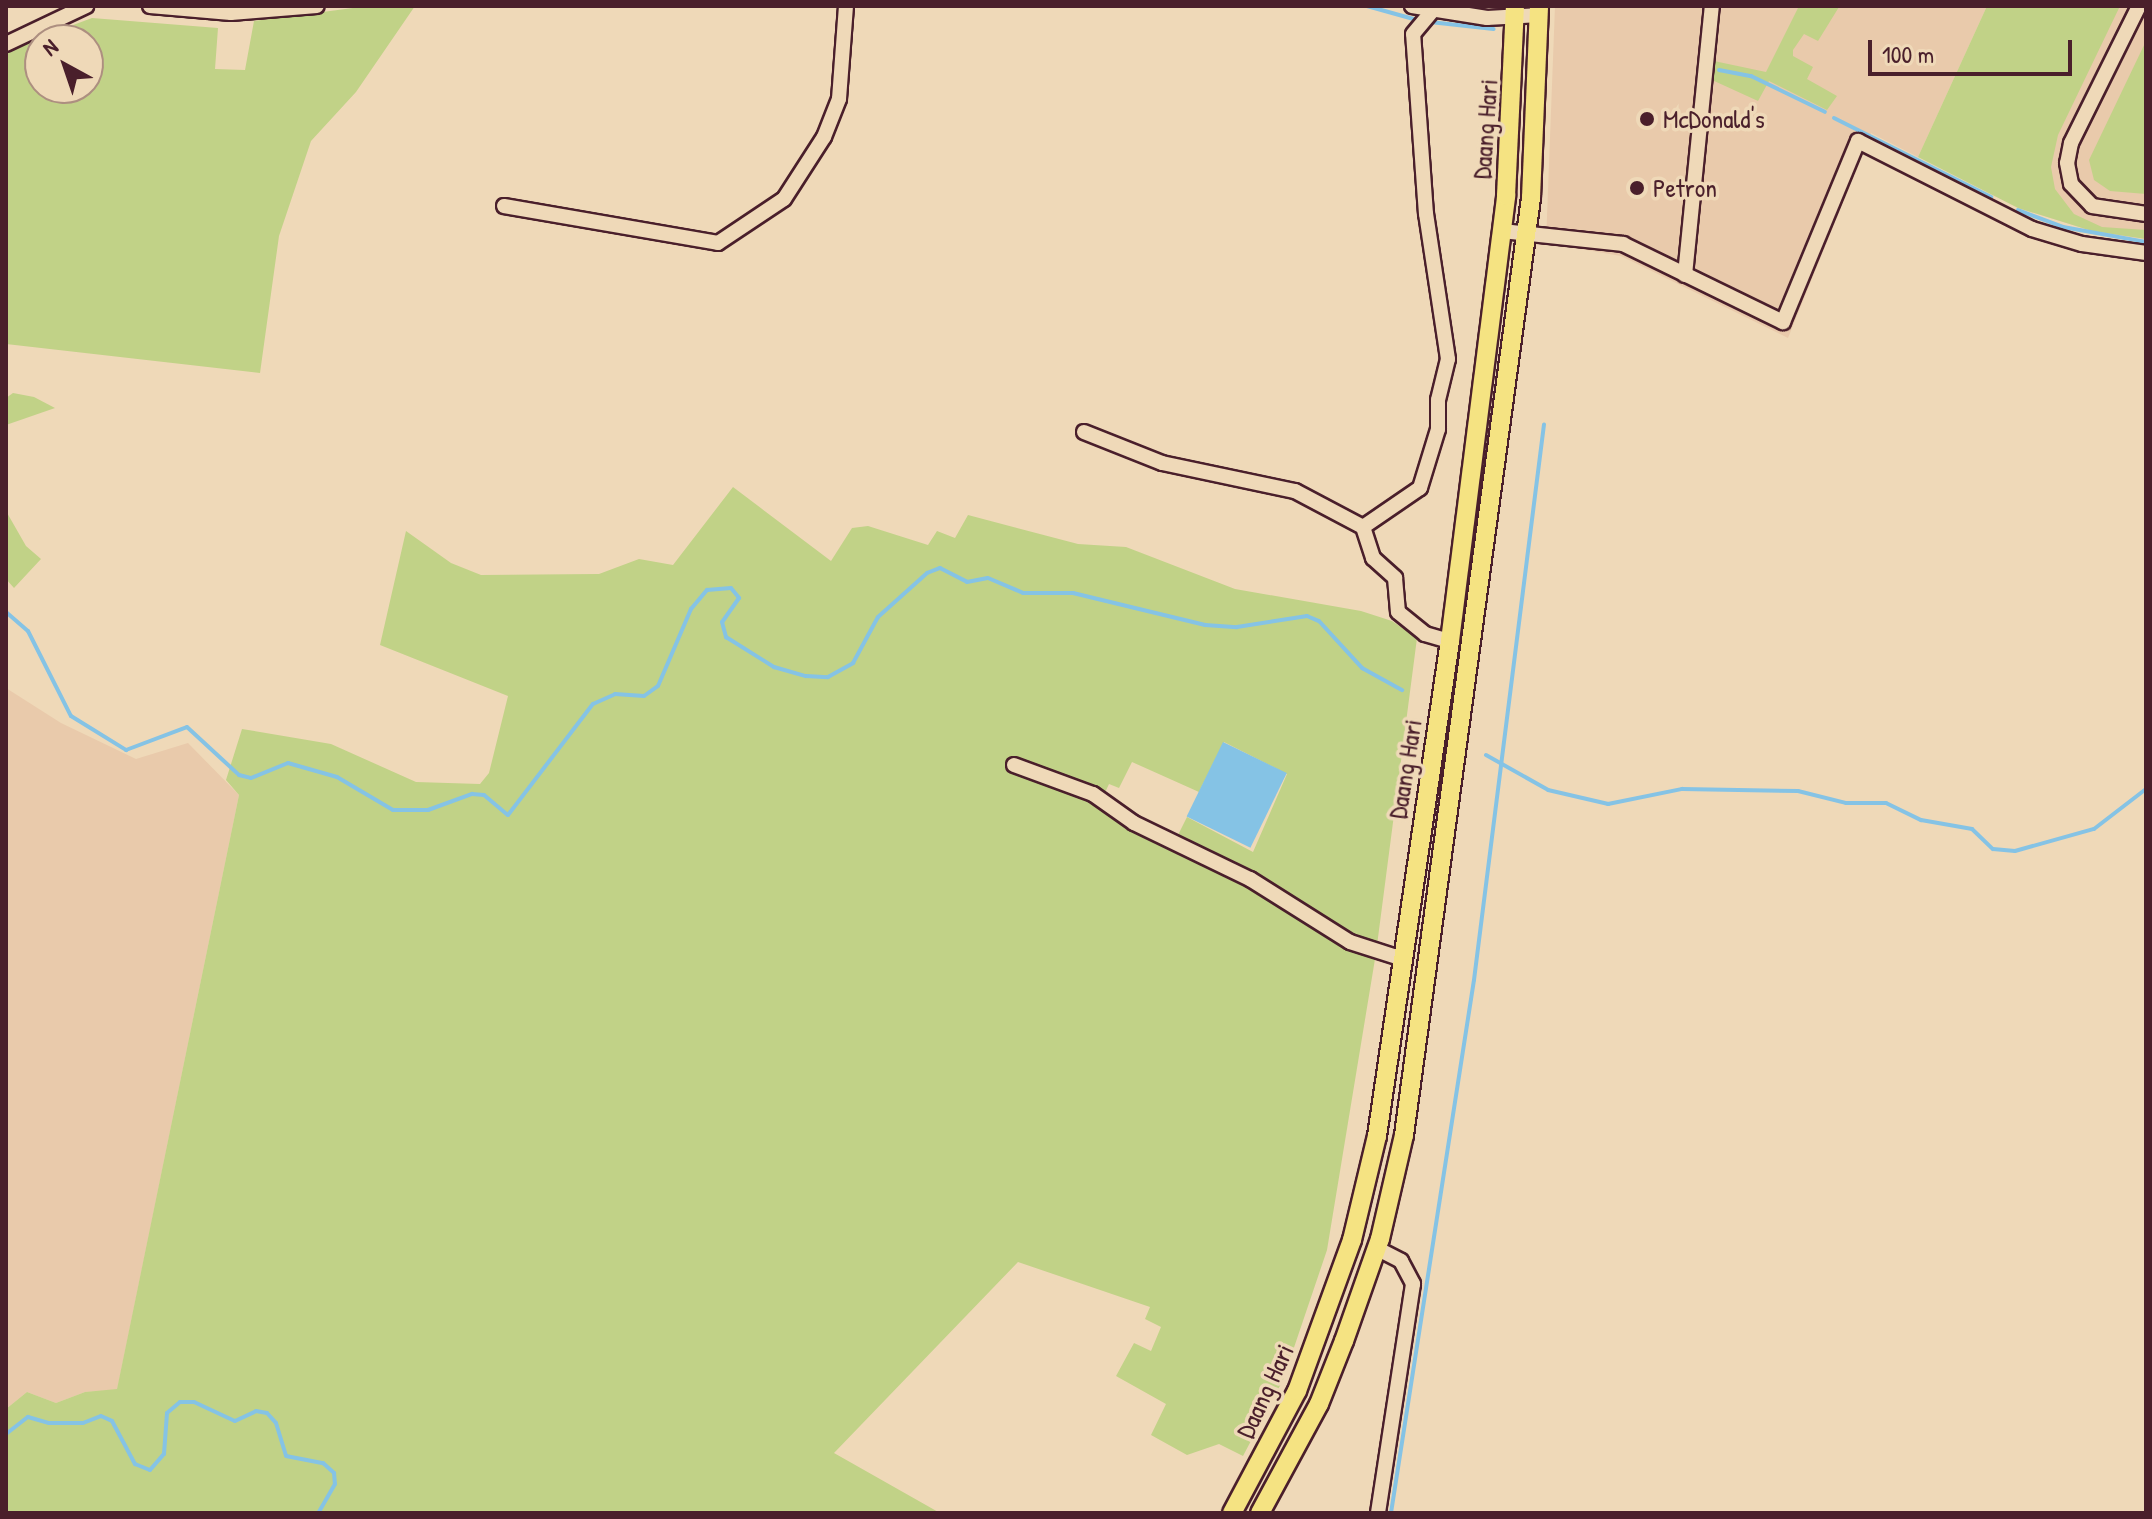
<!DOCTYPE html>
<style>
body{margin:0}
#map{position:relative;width:2152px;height:1519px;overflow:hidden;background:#efd9b8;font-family:"Patrick Hand",sans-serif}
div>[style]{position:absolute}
.built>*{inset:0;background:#e9caab}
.green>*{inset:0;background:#c1d287}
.water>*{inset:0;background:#85c3e5;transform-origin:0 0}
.stream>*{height:4px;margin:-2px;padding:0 2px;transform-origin:2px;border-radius:2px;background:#85c3e5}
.roads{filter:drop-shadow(2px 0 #4a1f2b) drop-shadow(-2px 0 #4a1f2b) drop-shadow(0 2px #4a1f2b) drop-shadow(0 -2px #4a1f2b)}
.minor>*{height:14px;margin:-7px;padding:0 7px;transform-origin:7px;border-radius:7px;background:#efd9b8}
.major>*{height:18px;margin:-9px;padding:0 9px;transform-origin:9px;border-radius:9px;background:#f5e382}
.dots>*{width:22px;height:22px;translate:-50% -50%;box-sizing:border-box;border:4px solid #efd9b8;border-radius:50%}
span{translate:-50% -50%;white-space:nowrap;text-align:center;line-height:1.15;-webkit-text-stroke:7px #efd9b8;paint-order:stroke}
.poi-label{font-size:26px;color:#4a1f2b}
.left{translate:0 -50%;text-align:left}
.street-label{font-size:26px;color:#4a1f2b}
.frame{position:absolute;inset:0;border:8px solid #4a1f2b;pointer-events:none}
.north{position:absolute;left:24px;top:24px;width:80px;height:80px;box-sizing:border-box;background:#efd9b8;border:2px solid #ad8f80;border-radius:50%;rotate:320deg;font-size:22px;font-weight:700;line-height:32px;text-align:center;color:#4a1f2b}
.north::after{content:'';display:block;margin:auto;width:28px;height:36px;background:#4a1f2b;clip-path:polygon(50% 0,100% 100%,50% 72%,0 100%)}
.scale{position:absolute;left:1868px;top:40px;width:204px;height:36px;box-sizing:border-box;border:4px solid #4a1f2b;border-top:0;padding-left:10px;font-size:24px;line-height:28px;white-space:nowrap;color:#4a1f2b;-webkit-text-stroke:6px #efd9b8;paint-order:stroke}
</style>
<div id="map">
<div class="built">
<i style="clip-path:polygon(1555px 6px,1987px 6px,1918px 157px,1871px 133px,1788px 338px,1621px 256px,1546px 243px)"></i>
<i style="clip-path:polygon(2113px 6px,2146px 6px,2146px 239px,2092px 231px,2018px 208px)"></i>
<i style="clip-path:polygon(6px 688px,61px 723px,136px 759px,188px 743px,239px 795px,117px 1390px,85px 1392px,56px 1403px,27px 1392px,6px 1409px)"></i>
</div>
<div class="green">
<i style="clip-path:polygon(evenodd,368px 6px,415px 6px,356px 92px,311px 141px,279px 236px,260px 373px,6px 344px,6px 50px,92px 18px,218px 28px,215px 69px,245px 70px,254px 21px,368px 6px,40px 40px,88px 40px,88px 88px,40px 88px,40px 40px)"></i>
<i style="clip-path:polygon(1799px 6px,1839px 7px,1818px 41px,1804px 34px,1793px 50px,1793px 56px,1813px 67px,1807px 79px,1837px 96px,1827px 110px,1769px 81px,1758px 101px,1712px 80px,1714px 61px,1766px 72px)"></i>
<i style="clip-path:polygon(1987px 6px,2120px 6px,2058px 135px,2051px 167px,2055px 189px,2074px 214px,2102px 227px,2146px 230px,2146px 239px,2092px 231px,2018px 208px,1918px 157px)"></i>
<i style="clip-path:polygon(2146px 41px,2146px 194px,2110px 191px,2094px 180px,2089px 160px)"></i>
<i style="clip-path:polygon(13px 393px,34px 397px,55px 408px,6px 425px,6px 398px)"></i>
<i style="clip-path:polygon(evenodd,733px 487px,831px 561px,852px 528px,868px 526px,928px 545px,937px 531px,955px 538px,968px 515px,1078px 544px,1126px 547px,1235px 589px,1361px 611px,1392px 621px,1417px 638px,1376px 953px,1327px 1250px,1283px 1380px,1243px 1456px,1219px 1444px,1187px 1455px,1151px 1435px,1166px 1404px,1116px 1376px,1134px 1343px,1151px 1351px,1161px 1327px,1145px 1319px,1150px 1307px,1018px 1262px,834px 1453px,940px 1513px,6px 1513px,6px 1409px,27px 1392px,56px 1403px,85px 1392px,117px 1389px,239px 795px,226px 780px,242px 729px,331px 744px,416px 782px,480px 784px,489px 773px,508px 696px,380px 645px,406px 531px,451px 563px,481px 575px,599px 574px,639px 559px,673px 565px,733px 487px,1224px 742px,1287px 774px,1253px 852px,1187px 817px,1176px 839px,1102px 799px,1109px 784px,1119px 788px,1132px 762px,1199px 792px,1224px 742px)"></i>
<i style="clip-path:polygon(6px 511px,26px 546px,41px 559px,14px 588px,6px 579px)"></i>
</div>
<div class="water">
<i style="left:1223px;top:742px;width:71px;height:83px;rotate:26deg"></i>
</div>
<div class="stream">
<i style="left:1367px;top:6px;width:52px;rotate:15.6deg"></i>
<i style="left:1430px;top:22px;width:64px;rotate:6.2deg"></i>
<i style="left:1719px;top:70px;width:33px;rotate:11deg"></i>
<i style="left:1751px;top:76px;width:82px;rotate:25.9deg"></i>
<i style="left:1834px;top:118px;width:176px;rotate:26.7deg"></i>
<i style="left:2018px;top:210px;width:48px;rotate:20.7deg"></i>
<i style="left:2063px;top:227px;width:84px;rotate:10.2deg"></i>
<i style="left:6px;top:612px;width:29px;rotate:41deg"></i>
<i style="left:28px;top:631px;width:95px;rotate:63.2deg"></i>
<i style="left:71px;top:716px;width:65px;rotate:31.7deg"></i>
<i style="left:126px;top:750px;width:65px;rotate:-20.7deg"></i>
<i style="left:187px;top:727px;width:71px;rotate:42.7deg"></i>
<i style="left:239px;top:775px;width:12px;rotate:14deg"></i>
<i style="left:251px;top:778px;width:40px;rotate:-22deg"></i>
<i style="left:288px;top:763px;width:51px;rotate:15.9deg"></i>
<i style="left:337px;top:777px;width:65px;rotate:30.5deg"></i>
<i style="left:393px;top:810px;width:35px"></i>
<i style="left:428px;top:810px;width:47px;rotate:-20deg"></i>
<i style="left:472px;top:794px;width:12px;rotate:5deg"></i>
<i style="left:484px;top:795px;width:31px;rotate:40deg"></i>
<i style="left:508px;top:815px;width:140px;rotate:-52.6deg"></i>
<i style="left:593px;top:704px;width:24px;rotate:-24deg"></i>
<i style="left:615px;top:694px;width:29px;rotate:4deg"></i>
<i style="left:644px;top:696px;width:17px;rotate:-36deg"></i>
<i style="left:658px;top:686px;width:84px;rotate:-66.8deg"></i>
<i style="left:691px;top:609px;width:25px;rotate:-50deg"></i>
<i style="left:707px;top:590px;width:24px;rotate:-5deg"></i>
<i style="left:731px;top:588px;width:13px;rotate:51deg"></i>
<i style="left:739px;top:598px;width:29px;rotate:125deg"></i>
<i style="left:722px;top:622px;width:16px;rotate:75deg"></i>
<i style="left:726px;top:637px;width:57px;rotate:32deg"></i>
<i style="left:774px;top:667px;width:33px;rotate:16deg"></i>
<i style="left:806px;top:676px;width:22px;rotate:3deg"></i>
<i style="left:828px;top:677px;width:29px;rotate:-29deg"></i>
<i style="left:853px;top:663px;width:52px;rotate:-61.5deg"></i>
<i style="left:878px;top:617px;width:66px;rotate:-41.9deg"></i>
<i style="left:927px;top:573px;width:14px;rotate:-21deg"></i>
<i style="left:940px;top:568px;width:30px;rotate:27deg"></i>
<i style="left:967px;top:582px;width:21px;rotate:-11deg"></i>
<i style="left:988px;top:578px;width:38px;rotate:23deg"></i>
<i style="left:1023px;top:593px;width:50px"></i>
<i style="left:1073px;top:593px;width:136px;rotate:13.6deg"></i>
<i style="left:1205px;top:625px;width:32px;rotate:4deg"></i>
<i style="left:1237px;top:627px;width:71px;rotate:-8.9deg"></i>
<i style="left:1307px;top:616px;width:13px;rotate:23deg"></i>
<i style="left:1319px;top:621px;width:64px;rotate:47.5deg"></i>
<i style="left:1362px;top:668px;width:46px;rotate:28.8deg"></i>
<i style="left:1486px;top:755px;width:71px;rotate:29.4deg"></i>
<i style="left:1548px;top:790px;width:62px;rotate:13.1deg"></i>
<i style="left:1608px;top:804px;width:76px;rotate:-11.5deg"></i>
<i style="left:1682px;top:789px;width:116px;rotate:1deg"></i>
<i style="left:1798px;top:791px;width:49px;rotate:14deg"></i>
<i style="left:1846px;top:803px;width:40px"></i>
<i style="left:1886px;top:803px;width:39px;rotate:26deg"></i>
<i style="left:1921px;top:820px;width:52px;rotate:10deg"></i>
<i style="left:1972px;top:829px;width:29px;rotate:44deg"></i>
<i style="left:1993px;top:849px;width:22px;rotate:5deg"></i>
<i style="left:2015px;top:851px;width:82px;rotate:-15.6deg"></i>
<i style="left:2094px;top:829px;width:66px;rotate:-37.6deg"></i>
<i style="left:6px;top:1434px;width:28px;rotate:-38deg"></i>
<i style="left:28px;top:1417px;width:22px;rotate:16deg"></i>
<i style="left:49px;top:1423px;width:34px"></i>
<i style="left:83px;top:1423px;width:19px;rotate:-21deg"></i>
<i style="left:101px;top:1416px;width:12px;rotate:24deg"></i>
<i style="left:112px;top:1421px;width:49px;rotate:61.9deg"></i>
<i style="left:135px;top:1464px;width:16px;rotate:22deg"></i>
<i style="left:150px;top:1470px;width:21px;rotate:-49deg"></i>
<i style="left:164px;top:1454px;width:41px;rotate:-85.8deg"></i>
<i style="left:167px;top:1413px;width:17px;rotate:-40deg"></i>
<i style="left:180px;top:1402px;width:14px"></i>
<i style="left:194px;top:1402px;width:45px;rotate:24.9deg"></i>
<i style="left:235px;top:1421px;width:23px;rotate:-25deg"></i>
<i style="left:256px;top:1411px;width:11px;rotate:10deg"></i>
<i style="left:267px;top:1413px;width:13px;rotate:48deg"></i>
<i style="left:276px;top:1423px;width:34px;rotate:73deg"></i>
<i style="left:286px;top:1456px;width:38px;rotate:11deg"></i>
<i style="left:323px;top:1463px;width:15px;rotate:42deg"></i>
<i style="left:334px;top:1473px;width:11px;rotate:85deg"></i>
<i style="left:335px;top:1484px;width:34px;rotate:120deg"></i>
<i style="left:1391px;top:1513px;width:539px;rotate:-81.15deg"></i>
<i style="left:1474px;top:980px;width:560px;rotate:-82.82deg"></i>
</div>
<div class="roads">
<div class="minor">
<i style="left:150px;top:6px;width:81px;rotate:4.9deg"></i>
<i style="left:231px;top:13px;width:86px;rotate:-4.7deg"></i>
<i style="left:1412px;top:6px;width:76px;rotate:9.1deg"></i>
<i style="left:1487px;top:18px;width:53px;rotate:-3.2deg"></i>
<i style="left:2139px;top:6px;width:153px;rotate:116.4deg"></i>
<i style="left:2071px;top:143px;width:20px;rotate:101deg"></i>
<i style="left:2067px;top:163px;width:21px;rotate:79deg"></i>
<i style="left:2071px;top:184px;width:30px;rotate:46deg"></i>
<i style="left:2092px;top:206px;width:55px;rotate:8.4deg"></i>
<i style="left:6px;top:44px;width:89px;rotate:-25.4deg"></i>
<i style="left:504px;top:206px;width:217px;rotate:9.8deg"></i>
<i style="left:718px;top:243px;width:79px;rotate:-33.7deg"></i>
<i style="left:784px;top:199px;width:74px;rotate:-57.2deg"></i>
<i style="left:824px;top:137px;width:41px;rotate:-68.5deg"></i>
<i style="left:839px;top:99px;width:93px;rotate:-85.7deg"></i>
<i style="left:1502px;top:231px;width:122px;rotate:6.1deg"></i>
<i style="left:1623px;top:244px;width:178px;rotate:26deg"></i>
<i style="left:1783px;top:322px;width:196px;rotate:-67.5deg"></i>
<i style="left:1858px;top:141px;width:195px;rotate:26.8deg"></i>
<i style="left:2032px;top:229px;width:52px;rotate:16.7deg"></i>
<i style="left:2082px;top:244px;width:65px;rotate:8deg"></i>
<i style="left:1685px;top:275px;width:270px;rotate:-84.3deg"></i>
<i style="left:1084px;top:432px;width:84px;rotate:21.7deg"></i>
<i style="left:1162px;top:463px;width:136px;rotate:11.9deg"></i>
<i style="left:1295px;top:491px;width:77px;rotate:27.9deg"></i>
<i style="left:1363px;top:527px;width:69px;rotate:-34.4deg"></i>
<i style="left:1420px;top:488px;width:62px;rotate:-73deg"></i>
<i style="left:1438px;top:429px;width:29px;rotate:-90deg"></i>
<i style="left:1438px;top:400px;width:42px;rotate:-76.3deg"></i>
<i style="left:1448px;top:359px;width:147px;rotate:-98.6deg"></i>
<i style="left:1426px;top:214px;width:180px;rotate:-94.1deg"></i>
<i style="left:1413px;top:34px;width:30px;rotate:-50deg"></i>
<i style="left:1363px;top:527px;width:33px;rotate:72deg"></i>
<i style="left:1373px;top:558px;width:30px;rotate:42deg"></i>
<i style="left:1395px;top:578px;width:34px;rotate:85deg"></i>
<i style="left:1398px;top:612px;width:35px;rotate:39deg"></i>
<i style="left:1425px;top:634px;width:26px;rotate:16deg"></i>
<i style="left:1014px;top:765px;width:84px;rotate:20.2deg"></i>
<i style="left:1093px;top:794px;width:50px;rotate:35.3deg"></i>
<i style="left:1134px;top:823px;width:129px;rotate:25.8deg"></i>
<i style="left:1250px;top:879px;width:118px;rotate:32.2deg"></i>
<i style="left:1350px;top:942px;width:56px;rotate:17.8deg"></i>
<i style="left:1376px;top:1248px;width:28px;rotate:27deg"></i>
<i style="left:1401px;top:1261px;width:26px;rotate:62deg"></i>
<i style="left:1413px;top:1284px;width:232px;rotate:98.7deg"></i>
</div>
<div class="major">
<i style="left:1232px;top:1513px;width:138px;rotate:-62deg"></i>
<i style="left:1297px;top:1391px;width:161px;rotate:-70deg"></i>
<i style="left:1352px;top:1240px;width:107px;rotate:-76.5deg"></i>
<i style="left:1377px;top:1136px;width:500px;rotate:-81.61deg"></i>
<i style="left:1450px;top:641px;width:449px;rotate:-82.8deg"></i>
<i style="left:1506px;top:196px;width:190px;rotate:-87.3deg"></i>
<i style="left:1260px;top:1513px;width:124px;rotate:-61.6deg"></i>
<i style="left:1319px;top:1404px;width:68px;rotate:-68.4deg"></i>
<i style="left:1344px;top:1341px;width:108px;rotate:-70.6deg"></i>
<i style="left:1380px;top:1239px;width:107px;rotate:-77deg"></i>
<i style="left:1404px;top:1135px;width:946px;rotate:-82.28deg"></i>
<i style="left:1531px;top:198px;width:192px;rotate:-87.6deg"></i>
</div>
</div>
<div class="dots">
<i style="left:1647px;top:119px;background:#4a1f2b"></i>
<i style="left:1637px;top:188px;background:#4a1f2b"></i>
</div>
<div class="poi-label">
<span class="left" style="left:1663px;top:119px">McDonald's</span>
<span class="left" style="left:1653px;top:188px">Petron</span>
</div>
<div class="street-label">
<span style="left:1485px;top:129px;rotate:-86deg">Daang Hari</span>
<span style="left:1405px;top:769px;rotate:-81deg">Daang Hari</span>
<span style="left:1265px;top:1391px;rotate:-65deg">Daang Hari</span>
</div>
<div class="frame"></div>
<div class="north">N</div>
<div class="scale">100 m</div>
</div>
